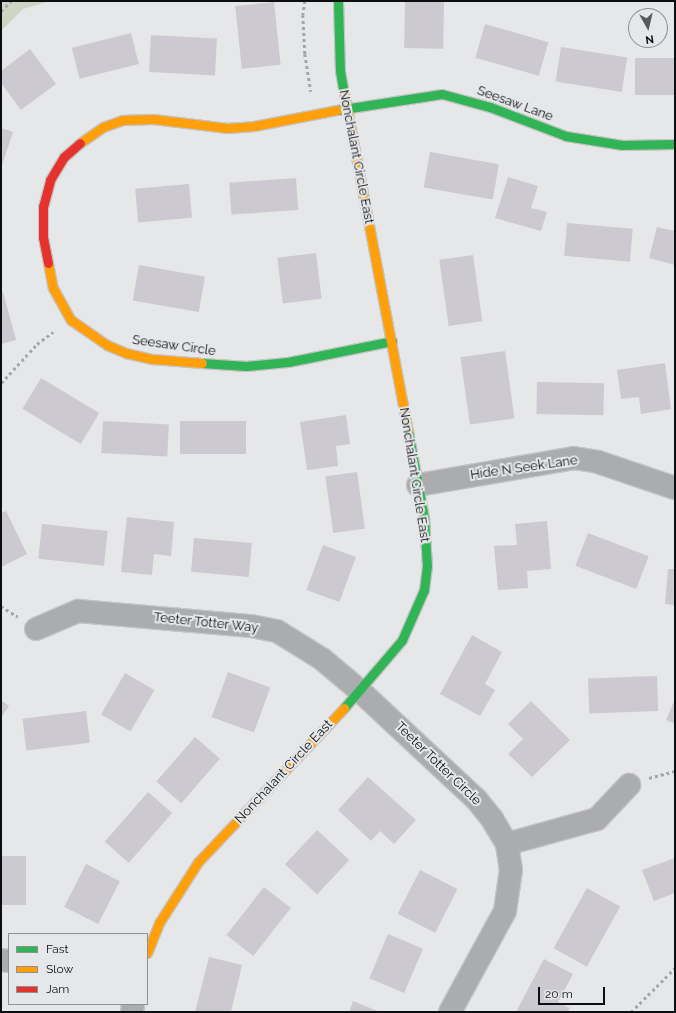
<!DOCTYPE html>
<style>
body{margin:0}
#map{position:relative;width:676px;height:1013px;overflow:hidden;background:#e6e7e9;font-family:Raleway,sans-serif}
div>[style]{position:absolute}
.green>*{inset:0;background:#cfd4c3}
.building>*{inset:0;background:#cdc9d0;transform-origin:0 0}
.path>*{height:2.5px;margin-top:-1.25px;transform-origin:0;background:repeating-linear-gradient(90deg,#a5a6a7 0 3px,transparent 0 6px)}
.roads{filter:drop-shadow(1px 0 #c4c4c5) drop-shadow(-1px 0 #c4c4c5) drop-shadow(0 1px #c4c4c5) drop-shadow(0 -1px #c4c4c5)}
.street>*{height:22px;margin:-11px;padding:0 11px;transform-origin:11px;border-radius:11px;background:#abacad}
.fast>*{height:9px;margin:-4.5px;padding:0 4.5px;transform-origin:4.5px;border-radius:4.5px;background:#30b455}
.slow>*{height:9px;margin:-4.5px;padding:0 4.5px;transform-origin:4.5px;border-radius:4.5px;background:#ff9f0a}
.jam>*{height:9px;margin:-4.5px;padding:0 4.5px;transform-origin:4.5px;border-radius:4.5px;background:#e5322d}
span{translate:-50% -50%;white-space:nowrap;text-align:center;line-height:1.15;-webkit-text-stroke:4px #e5e7ea;paint-order:stroke}
.street-label{font-size:13px;color:#0d0e0f}
.frame{position:absolute;inset:0;border:2px solid #0d0e0f;pointer-events:none}
.legend{position:absolute;left:8px;top:933px;width:140px;height:72px;box-sizing:border-box;background:#e5e7ea;border:1px solid #8f9092;margin:0;padding:5px 7px;list-style:none;font-size:12px;color:#0d0e0f}
.legend li{display:flex;align-items:center;gap:8px;height:20px}
.legend b{width:20px;border:1px solid #8f9092}
.north{position:absolute;left:628px;top:8px;width:40px;height:40px;box-sizing:border-box;background:#e5e7ea;border:1px solid #8f9092;border-radius:50%;rotate:172deg;font-size:11px;font-weight:700;line-height:16px;text-align:center;color:#0d0e0f}
.north::after{content:'';display:block;margin:auto;width:14px;height:18px;background:#595a5b;clip-path:polygon(50% 0,100% 100%,50% 72%,0 100%)}
.scale{position:absolute;left:538px;top:987px;width:67px;height:18px;box-sizing:border-box;border:2px solid #0d0e0f;border-top:0;padding-left:5px;font-size:12px;line-height:14px;white-space:nowrap;color:#0d0e0f;-webkit-text-stroke:3px #e5e7ea;paint-order:stroke}
</style>
<div id="map">
<div class="green">
<i style="clip-path:polygon(1px 1px,51px 1px,23px 9px,1px 31px)"></i>
</div>
<div class="building">
<i style="left:405px;top:1px;width:39px;height:47px;rotate:1deg"></i>
<i style="left:274px;top:2px;width:63px;height:39px;rotate:84deg"></i>
<i style="left:485px;top:24px;width:66px;height:35px;rotate:16deg"></i>
<i style="left:131px;top:33px;width:32px;height:61px;rotate:76deg"></i>
<i style="left:151px;top:35px;width:66px;height:37px;rotate:3deg"></i>
<i style="left:561px;top:47px;width:67px;height:35px;rotate:9deg"></i>
<i style="clip-path:polygon(30px 49px,56px 84px,21px 110px,1px 83px,1px 71px)"></i>
<i style="left:635px;top:58px;width:40px;height:37px"></i>
<i style="clip-path:polygon(1px 128px,13px 132px,1px 168px)"></i>
<i style="left:430px;top:152px;width:70px;height:36px;rotate:10deg"></i>
<i style="clip-path:polygon(508px 177px,538px 186px,531px 208px,547px 212px,541px 231px,495px 218px)"></i>
<i style="left:296px;top:178px;width:32px;height:67px;rotate:86deg"></i>
<i style="left:189px;top:184px;width:34px;height:54px;rotate:85deg"></i>
<i style="left:567px;top:223px;width:66px;height:33px;rotate:5deg"></i>
<i style="clip-path:polygon(657px 227px,675px 231px,675px 265px,649px 258px)"></i>
<i style="left:316px;top:253px;width:46px;height:39px;rotate:83deg"></i>
<i style="left:473px;top:255px;width:67px;height:34px;rotate:82deg"></i>
<i style="left:139px;top:265px;width:67px;height:36px;rotate:10deg"></i>
<i style="clip-path:polygon(3px 292px,16px 340px,1px 344px,1px 293px)"></i>
<i style="left:505px;top:351px;width:68px;height:45px;rotate:82deg"></i>
<i style="clip-path:polygon(665px 363px,671px 409px,641px 414px,639px 397px,621px 399px,617px 370px)"></i>
<i style="left:41px;top:378px;width:68px;height:36px;rotate:31deg"></i>
<i style="left:537px;top:382px;width:67px;height:32px;rotate:1deg"></i>
<i style="clip-path:polygon(346px 415px,350px 444px,336px 446px,338px 466px,307px 470px,300px 422px)"></i>
<i style="left:103px;top:421px;width:66px;height:32px;rotate:3deg"></i>
<i style="left:180px;top:421px;width:66px;height:33px"></i>
<i style="left:357px;top:472px;width:57px;height:32px;rotate:82deg"></i>
<i style="clip-path:polygon(6px 511px,27px 554px,1px 567px,1px 513px)"></i>
<i style="clip-path:polygon(127px 517px,174px 522px,171px 556px,154px 554px,152px 575px,121px 572px)"></i>
<i style="clip-path:polygon(547px 521px,551px 569px,527px 571px,528px 588px,498px 590px,494px 546px,517px 545px,515px 524px)"></i>
<i style="left:42px;top:524px;width:66px;height:35px;rotate:6deg"></i>
<i style="left:588px;top:533px;width:65px;height:35px;rotate:21deg"></i>
<i style="left:194px;top:538px;width:58px;height:34px;rotate:5deg"></i>
<i style="left:323px;top:545px;width:35px;height:48px;rotate:20deg"></i>
<i style="clip-path:polygon(668px 569px,675px 569px,675px 605px,665px 604px)"></i>
<i style="clip-path:polygon(472px 635px,502px 652px,485px 684px,495px 690px,480px 716px,440px 694px)"></i>
<i style="left:228px;top:672px;width:45px;height:48px;rotate:20deg"></i>
<i style="left:125px;top:673px;width:34px;height:48px;rotate:30deg"></i>
<i style="left:657px;top:676px;width:35px;height:69px;rotate:88deg"></i>
<i style="clip-path:polygon(675px 699px,675px 724px,666px 720px)"></i>
<i style="clip-path:polygon(1px 700px,9px 706px,1px 718px)"></i>
<i style="clip-path:polygon(531px 701px,570px 740px,532px 777px,508px 754px,523px 739px,508px 724px)"></i>
<i style="left:86px;top:711px;width:32px;height:64px;rotate:83deg"></i>
<i style="left:195px;top:737px;width:33px;height:59px;rotate:41deg"></i>
<i style="clip-path:polygon(368px 777px,416px 820px,394px 844px,380px 831px,371px 841px,338px 810px)"></i>
<i style="left:148px;top:792px;width:32px;height:66px;rotate:41deg"></i>
<i style="left:317px;top:830px;width:44px;height:47px;rotate:43deg"></i>
<i style="left:1px;top:856px;width:25px;height:49px"></i>
<i style="clip-path:polygon(675px 858px,675px 893px,654px 901px,642px 870px)"></i>
<i style="left:86px;top:864px;width:38px;height:48px;rotate:27deg"></i>
<i style="left:420px;top:870px;width:42px;height:49px;rotate:27deg"></i>
<i style="left:264px;top:887px;width:34px;height:61px;rotate:38deg"></i>
<i style="left:587px;top:888px;width:38px;height:69px;rotate:29deg"></i>
<i style="left:388px;top:934px;width:38px;height:48px;rotate:23deg"></i>
<i style="clip-path:polygon(209px 957px,242px 965px,231px 1012px,195px 1012px)"></i>
<i style="clip-path:polygon(544px 959px,573px 974px,558px 1002px,570px 1008px,567px 1012px,516px 1012px)"></i>
<i style="clip-path:polygon(353px 1001px,380px 1012px,349px 1012px)"></i>
</div>
<div class="path">
<i style="left:305px;top:1px;width:14px;rotate:98deg"></i>
<i style="left:303px;top:15px;width:39px;rotate:87deg"></i>
<i style="left:305px;top:54px;width:38px;rotate:81deg"></i>
<i style="left:1px;top:11px;width:14px;rotate:-45deg"></i>
<i style="left:1px;top:383px;width:53px;rotate:-47.3deg"></i>
<i style="left:37px;top:344px;width:20px;rotate:-37deg"></i>
<i style="left:1px;top:606px;width:20px;rotate:33deg"></i>
<i style="left:649px;top:778px;width:27px;rotate:-15deg"></i>
<i style="left:631px;top:1012px;width:62px;rotate:-45deg"></i>
</div>
<div class="roads">
<div class="street">
<i style="left:418px;top:485px;width:158px;rotate:-9.8deg"></i>
<i style="left:574px;top:458px;width:24px;rotate:9deg"></i>
<i style="left:598px;top:462px;width:81px;rotate:18.7deg"></i>
<i style="left:36px;top:629px;width:46px;rotate:-23.2deg"></i>
<i style="left:78px;top:611px;width:174px;rotate:5deg"></i>
<i style="left:251px;top:626px;width:26px;rotate:11deg"></i>
<i style="left:277px;top:631px;width:53px;rotate:31.9deg"></i>
<i style="left:322px;top:659px;width:50px;rotate:40.1deg"></i>
<i style="left:360px;top:691px;width:158px;rotate:43deg"></i>
<i style="left:476px;top:799px;width:26px;rotate:51deg"></i>
<i style="left:492px;top:819px;width:29px;rotate:59deg"></i>
<i style="left:507px;top:844px;width:93px;rotate:-15.5deg"></i>
<i style="left:597px;top:819px;width:47px;rotate:-46.7deg"></i>
<i style="left:1px;top:960px;width:8px;rotate:7deg"></i>
<i style="left:132px;top:1012px;width:8px;rotate:-83deg"></i>
<i style="left:450px;top:1012px;width:115px;rotate:-61.4deg"></i>
<i style="left:505px;top:911px;width:41px;rotate:-81.7deg"></i>
<i style="left:511px;top:870px;width:26px;rotate:-99deg"></i>
</div>
<div class="fast">
<i style="left:338px;top:1px;width:70px;rotate:88.4deg"></i>
<i style="left:340px;top:71px;width:22px;rotate:80deg"></i>
<i style="left:337px;top:110px;width:106px;rotate:-8.7deg"></i>
<i style="left:442px;top:94px;width:50px;rotate:15.2deg"></i>
<i style="left:490px;top:107px;width:81px;rotate:20.9deg"></i>
<i style="left:566px;top:136px;width:57px;rotate:9.1deg"></i>
<i style="left:622px;top:145px;width:53px;rotate:-1.1deg"></i>
<i style="left:202px;top:363px;width:44px;rotate:3.9deg"></i>
<i style="left:246px;top:366px;width:42px;rotate:-5.4deg"></i>
<i style="left:288px;top:362px;width:106px;rotate:-11.4deg"></i>
<i style="left:344px;top:708px;width:89px;rotate:-49.5deg"></i>
<i style="left:402px;top:640px;width:55px;rotate:-66.3deg"></i>
<i style="left:424px;top:590px;width:24px;rotate:-83deg"></i>
<i style="left:427px;top:566px;width:48px;rotate:-93.6deg"></i>
<i style="left:424px;top:518px;width:88px;rotate:-100.4deg"></i>
</div>
<div class="slow">
<i style="left:344px;top:93px;width:344px;rotate:79.3deg"></i>
<i style="left:80px;top:143px;width:28px;rotate:-35deg"></i>
<i style="left:103px;top:127px;width:20px;rotate:-20deg"></i>
<i style="left:122px;top:120px;width:31px;rotate:-2deg"></i>
<i style="left:153px;top:119px;width:75px;rotate:6.9deg"></i>
<i style="left:227px;top:128px;width:27px;rotate:-4deg"></i>
<i style="left:254px;top:126px;width:85px;rotate:-10.9deg"></i>
<i style="left:48px;top:263px;width:25px;rotate:79deg"></i>
<i style="left:53px;top:288px;width:37px;rotate:61deg"></i>
<i style="left:71px;top:320px;width:44px;rotate:34.8deg"></i>
<i style="left:107px;top:345px;width:21px;rotate:23deg"></i>
<i style="left:126px;top:353px;width:28px;rotate:13deg"></i>
<i style="left:153px;top:359px;width:49px;rotate:4.7deg"></i>
<i style="left:147px;top:953px;width:32px;rotate:-68deg"></i>
<i style="left:159px;top:923px;width:72px;rotate:-57.4deg"></i>
<i style="left:198px;top:862px;width:212px;rotate:-46.5deg"></i>
</div>
<div class="jam">
<i style="left:48px;top:263px;width:26px;rotate:-101deg"></i>
<i style="left:43px;top:237px;width:30px;rotate:-90deg"></i>
<i style="left:43px;top:207px;width:28px;rotate:-75deg"></i>
<i style="left:50px;top:180px;width:27px;rotate:-59deg"></i>
<i style="left:64px;top:157px;width:21px;rotate:-41deg"></i>
</div>
</div>
<div class="street-label">
<span style="left:515px;top:104px;rotate:20deg">Seesaw Lane</span>
<span style="left:356px;top:157px;rotate:79deg">Nonchalant Circle East</span>
<span style="left:174px;top:346px;rotate:8deg">Seesaw Circle</span>
<span style="left:524px;top:468px;rotate:-8deg">Hide N Seek Lane</span>
<span style="left:414px;top:475px;rotate:81deg">Nonchalant Circle East</span>
<span style="left:206px;top:623px;rotate:6deg">Teeter Totter Way</span>
<span style="left:438px;top:764px;rotate:44deg">Teeter Totter Circle</span>
<span style="left:284px;top:772px;rotate:-47deg">Nonchalant Circle East</span>
</div>
<div class="frame"></div>
<ul class="legend">
<li><b style="height:5px;background:#30b455"></b>Fast</li>
<li><b style="height:5px;background:#ff9f0a"></b>Slow</li>
<li><b style="height:5px;background:#e5322d"></b>Jam</li>
</ul>
<div class="north">N</div>
<div class="scale">20 m</div>
</div>
